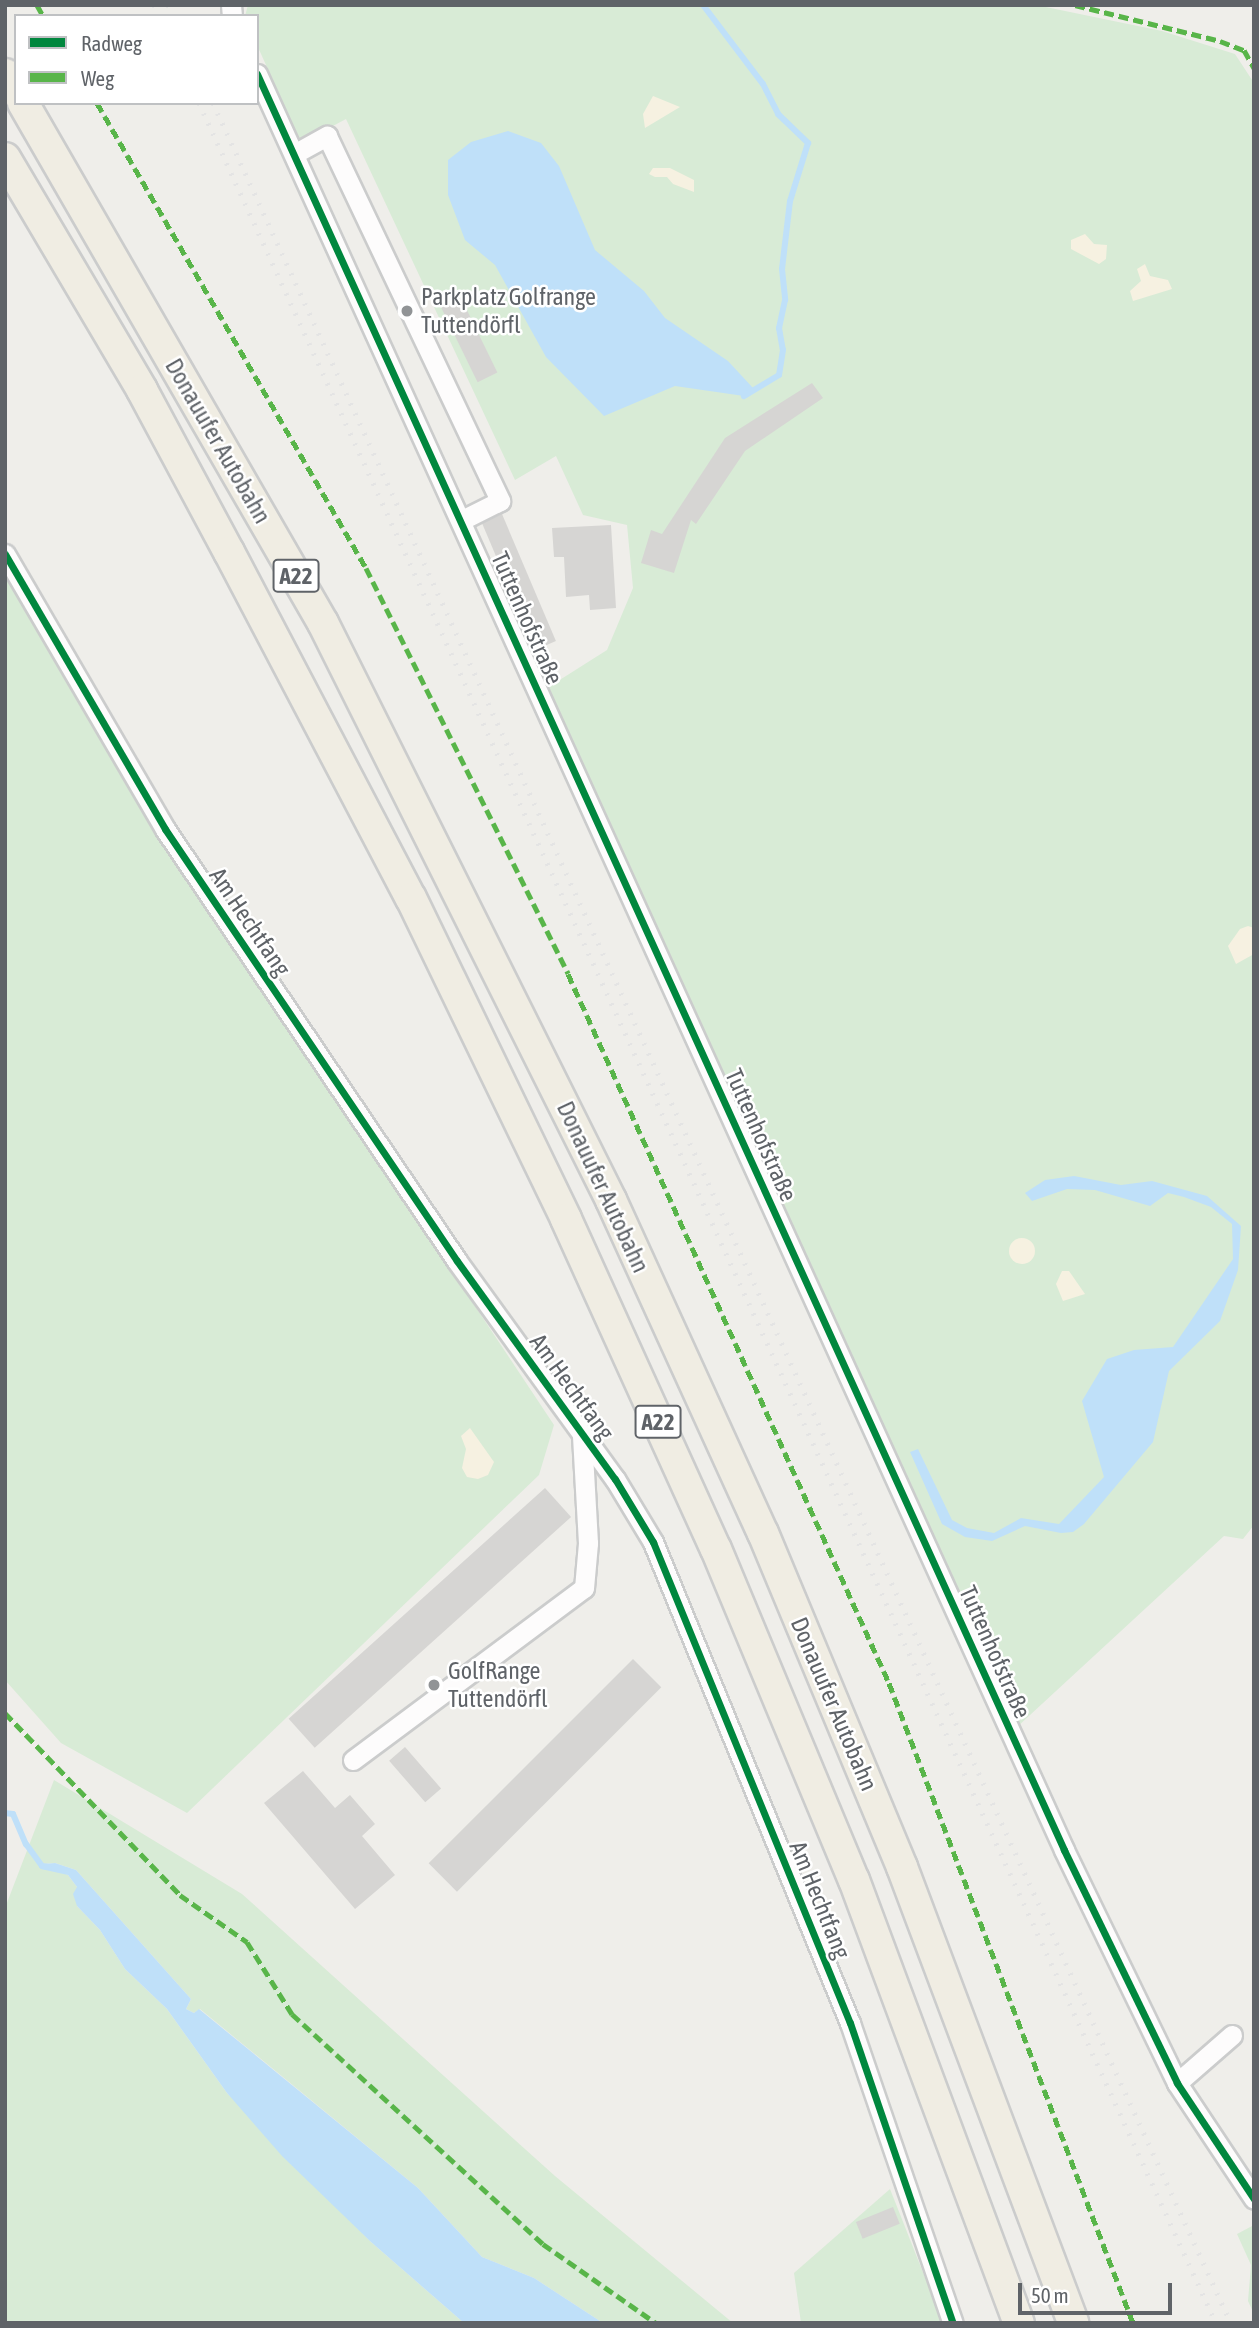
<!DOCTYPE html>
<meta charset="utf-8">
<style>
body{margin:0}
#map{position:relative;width:1259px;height:2328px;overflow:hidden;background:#efeeea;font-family:"Asap Condensed",sans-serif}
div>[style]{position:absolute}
.green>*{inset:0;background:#d8ebd6}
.sand>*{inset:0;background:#f6f1e1}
.round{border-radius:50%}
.water>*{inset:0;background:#bfe0f9}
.stream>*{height:6px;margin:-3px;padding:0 3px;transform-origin:3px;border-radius:3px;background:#bfe0f9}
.building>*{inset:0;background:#d6d5d3;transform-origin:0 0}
.roads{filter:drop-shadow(2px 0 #cbcccc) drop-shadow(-2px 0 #cbcccc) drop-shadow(0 2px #cbcccc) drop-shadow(0 -2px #cbcccc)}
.minor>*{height:19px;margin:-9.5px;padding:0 9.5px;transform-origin:9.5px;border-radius:9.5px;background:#fdfcfc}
.highway>*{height:30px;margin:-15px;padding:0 15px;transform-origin:15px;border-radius:15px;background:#f0ede3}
.rail>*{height:5px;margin-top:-2.5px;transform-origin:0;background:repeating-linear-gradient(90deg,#e4e4e4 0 2px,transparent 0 11px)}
.quiet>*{height:5px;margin-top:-2.5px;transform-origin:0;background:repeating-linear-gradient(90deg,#58b549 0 10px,transparent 0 15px)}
.cycleway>*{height:7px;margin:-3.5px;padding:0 3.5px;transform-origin:3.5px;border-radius:3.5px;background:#00873e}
.dots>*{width:19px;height:19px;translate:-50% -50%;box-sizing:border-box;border:4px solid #fff;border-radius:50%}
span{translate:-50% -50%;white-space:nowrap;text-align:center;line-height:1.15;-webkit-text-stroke:5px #fff;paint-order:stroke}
.shield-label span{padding:2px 5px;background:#fff;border:2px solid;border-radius:5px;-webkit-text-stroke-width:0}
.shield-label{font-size:23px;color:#5f6368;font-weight:700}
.poi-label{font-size:24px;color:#5f6368}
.left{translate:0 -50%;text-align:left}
.street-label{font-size:24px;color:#5f6368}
.frame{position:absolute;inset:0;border:7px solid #5f6368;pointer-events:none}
.legend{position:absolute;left:14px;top:14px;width:245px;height:91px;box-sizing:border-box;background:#fff;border:2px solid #bfc1c3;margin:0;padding:9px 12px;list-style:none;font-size:21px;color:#5f6368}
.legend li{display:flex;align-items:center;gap:14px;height:35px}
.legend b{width:35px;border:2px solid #bfc1c3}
.scale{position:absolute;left:1018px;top:2283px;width:154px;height:32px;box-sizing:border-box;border:4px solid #5f6368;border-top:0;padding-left:9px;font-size:21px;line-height:24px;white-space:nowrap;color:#5f6368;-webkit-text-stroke:5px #fff;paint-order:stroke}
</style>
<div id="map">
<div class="green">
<i style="clip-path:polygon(248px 5px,1036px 5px,1162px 31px,1235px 54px,1254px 83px,1254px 1525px,1243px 1539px,1224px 1536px,1017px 1727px,547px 688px,607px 650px,633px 588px,627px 525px,583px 515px,556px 456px,515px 480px,346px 119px,301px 143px,257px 45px,257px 16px,245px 16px)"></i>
<i style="clip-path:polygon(5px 573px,153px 822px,554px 1425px,539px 1475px,187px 1813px,61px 1743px,5px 1680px)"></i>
<i style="clip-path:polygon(54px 1780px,242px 1894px,555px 2176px,733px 2323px,603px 2323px,534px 2278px,482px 2257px,418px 2188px,200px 2009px,194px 2013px,186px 2009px,191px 1999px,76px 1870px,55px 1863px,44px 1864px,68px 1875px,77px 1887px,77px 1906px,100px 1930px,125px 1969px,167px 2009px,227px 2093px,371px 2242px,464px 2323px,6px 2323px,5px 1908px)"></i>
<i style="clip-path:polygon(890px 2189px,943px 2323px,801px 2323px,794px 2273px)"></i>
<i style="clip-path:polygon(1254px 2225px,1254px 2314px,1248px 2301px,1251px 2265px,1237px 2234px)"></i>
</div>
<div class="sand">
<i style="clip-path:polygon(653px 96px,680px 107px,645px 128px,643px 114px)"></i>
<i style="clip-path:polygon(653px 168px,670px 168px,694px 180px,694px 192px,673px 184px,667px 177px,655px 177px,649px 174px)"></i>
<i style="clip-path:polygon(1085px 234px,1094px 244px,1107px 245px,1106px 259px,1099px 264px,1071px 249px,1071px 240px)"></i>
<i style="clip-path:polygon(1145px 264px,1150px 276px,1168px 280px,1172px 289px,1133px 301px,1130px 291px,1141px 281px,1137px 269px)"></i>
<i style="clip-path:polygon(1248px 926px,1254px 928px,1254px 954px,1236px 964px,1228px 946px,1240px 929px)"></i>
<i class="round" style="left:1009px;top:1238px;width:26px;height:26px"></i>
<i style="clip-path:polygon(1062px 1271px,1069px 1271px,1085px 1294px,1063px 1301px,1056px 1284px)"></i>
<i style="clip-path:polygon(470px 1428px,494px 1462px,488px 1475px,478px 1479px,467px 1477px,462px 1468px,466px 1449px,461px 1436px)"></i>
</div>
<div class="water">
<i style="clip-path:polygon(508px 131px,541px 143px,559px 166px,595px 250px,644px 291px,665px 318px,728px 361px,753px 388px,744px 396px,675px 386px,604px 416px,546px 357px,495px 265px,465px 240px,448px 195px,448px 160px,471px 142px)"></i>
<i style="clip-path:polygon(1074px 1176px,1121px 1185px,1152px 1181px,1207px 1196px,1241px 1226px,1238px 1270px,1220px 1321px,1169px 1371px,1153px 1442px,1084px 1524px,1073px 1532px,1061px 1533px,1025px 1526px,992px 1541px,965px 1537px,942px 1524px,910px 1452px,918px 1449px,952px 1520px,967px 1528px,994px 1533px,1021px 1518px,1059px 1524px,1104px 1477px,1082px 1401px,1107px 1359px,1134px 1350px,1173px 1347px,1233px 1259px,1232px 1224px,1211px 1207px,1184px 1197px,1168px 1193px,1150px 1206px,1095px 1190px,1067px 1189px,1032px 1201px,1025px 1193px,1045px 1180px)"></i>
<i style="clip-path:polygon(55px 1863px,76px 1870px,191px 1999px,186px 2009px,194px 2013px,199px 2009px,418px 2188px,482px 2257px,534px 2278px,603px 2323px,464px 2323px,371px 2242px,282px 2156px,227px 2093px,167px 2009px,125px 1969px,100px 1930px,77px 1906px,73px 1894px,77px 1887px,68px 1875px,41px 1869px,44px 1864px)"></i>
</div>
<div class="stream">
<i style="left:703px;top:5px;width:99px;rotate:52.8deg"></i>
<i style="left:763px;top:84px;width:34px;rotate:63deg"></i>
<i style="left:778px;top:114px;width:42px;rotate:44deg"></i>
<i style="left:808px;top:143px;width:61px;rotate:107.2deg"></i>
<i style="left:790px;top:201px;width:68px;rotate:96.7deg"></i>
<i style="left:782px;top:269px;width:31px;rotate:84deg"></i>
<i style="left:785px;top:300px;width:29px;rotate:102deg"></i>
<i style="left:779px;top:328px;width:22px;rotate:80deg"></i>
<i style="left:783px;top:350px;width:25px;rotate:99deg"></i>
<i style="left:779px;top:375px;width:41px;rotate:149deg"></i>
<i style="left:5px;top:1813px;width:8px;rotate:7deg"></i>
<i style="left:13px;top:1814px;width:33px;rotate:67deg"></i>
<i style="left:26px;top:1844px;width:27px;rotate:54deg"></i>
<i style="left:42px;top:1866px;width:7px;rotate:8deg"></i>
</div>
<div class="building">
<i style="left:461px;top:298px;width:83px;height:22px;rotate:64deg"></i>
<i style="clip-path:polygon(812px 383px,823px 398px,745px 451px,696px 524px,691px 520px,674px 573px,641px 563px,651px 530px,662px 534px,725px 438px)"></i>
<i style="left:502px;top:514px;width:138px;height:22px;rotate:67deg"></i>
<i style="clip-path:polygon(611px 525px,616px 608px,590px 610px,589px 595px,566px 597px,564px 557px,554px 557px,552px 528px)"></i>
<i style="left:545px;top:1488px;width:39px;height:345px;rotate:48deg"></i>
<i style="left:633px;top:1659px;width:40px;height:289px;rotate:45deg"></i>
<i style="left:405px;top:1747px;width:55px;height:21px;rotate:49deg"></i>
<i style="clip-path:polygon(303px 1771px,335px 1808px,350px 1795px,375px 1824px,362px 1836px,395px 1875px,355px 1909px,264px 1803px)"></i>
<i style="left:893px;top:2207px;width:18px;height:40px;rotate:68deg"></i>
</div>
<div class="roads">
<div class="minor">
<i style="left:231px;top:5px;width:11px;rotate:85deg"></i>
<i style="left:257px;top:74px;width:1951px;rotate:65.56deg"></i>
<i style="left:1064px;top:1850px;width:259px;rotate:64.1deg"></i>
<i style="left:1177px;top:2083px;width:139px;rotate:56.4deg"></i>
<i style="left:294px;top:154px;width:38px;rotate:-29deg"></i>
<i style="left:327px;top:136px;width:404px;rotate:64.6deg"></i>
<i style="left:500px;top:501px;width:42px;rotate:153.4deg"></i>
<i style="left:5px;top:554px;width:318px;rotate:59.8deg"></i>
<i style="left:165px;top:829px;width:521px;rotate:55.94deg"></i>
<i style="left:457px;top:1261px;width:269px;rotate:54.1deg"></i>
<i style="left:615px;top:1479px;width:74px;rotate:58.9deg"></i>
<i style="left:653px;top:1542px;width:520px;rotate:67.73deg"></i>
<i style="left:850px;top:2023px;width:317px;rotate:71.1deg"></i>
<i style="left:353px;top:1760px;width:288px;rotate:-36.7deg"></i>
<i style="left:584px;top:1588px;width:45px;rotate:-84.9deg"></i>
<i style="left:588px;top:1543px;width:108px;rotate:-93.2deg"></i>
<i style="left:1177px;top:2083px;width:73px;rotate:-41.1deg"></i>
</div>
<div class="highway">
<i style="left:5px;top:74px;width:21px;rotate:59deg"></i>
<i style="left:23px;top:103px;width:600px;rotate:60.02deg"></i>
<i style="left:323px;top:623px;width:645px;rotate:63.47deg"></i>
<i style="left:611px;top:1200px;width:366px;rotate:65.5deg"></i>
<i style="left:763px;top:1533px;width:362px;rotate:67.4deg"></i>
<i style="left:902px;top:1867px;width:487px;rotate:69.4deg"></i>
<i style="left:5px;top:158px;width:269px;rotate:59.4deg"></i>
<i style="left:142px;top:390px;width:184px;rotate:61.8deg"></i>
<i style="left:229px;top:552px;width:391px;rotate:62.3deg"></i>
<i style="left:411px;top:898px;width:356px;rotate:64.2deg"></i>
<i style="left:566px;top:1219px;width:362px;rotate:65.6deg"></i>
<i style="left:716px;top:1549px;width:359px;rotate:67.4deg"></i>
<i style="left:854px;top:1880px;width:473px;rotate:69.6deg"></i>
</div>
</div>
<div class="rail">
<i style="left:154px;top:5px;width:12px;rotate:66deg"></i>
<i style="left:168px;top:5px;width:12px;rotate:66deg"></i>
<i style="left:199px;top:103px;width:2442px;rotate:65.39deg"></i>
<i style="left:213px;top:103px;width:2442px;rotate:65.37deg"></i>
</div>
<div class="quiet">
<i style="left:37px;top:5px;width:13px;rotate:61deg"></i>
<i style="left:1075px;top:5px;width:149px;rotate:13.9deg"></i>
<i style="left:1220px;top:41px;width:26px;rotate:21deg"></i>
<i style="left:1244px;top:50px;width:21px;rotate:61deg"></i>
<i style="left:97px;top:103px;width:537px;rotate:59.95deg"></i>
<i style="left:366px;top:568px;width:453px;rotate:63.5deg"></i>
<i style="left:568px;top:974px;width:778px;rotate:65.64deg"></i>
<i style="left:889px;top:1683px;width:685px;rotate:69.13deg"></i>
<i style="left:5px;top:1713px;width:252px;rotate:46.1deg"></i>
<i style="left:180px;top:1895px;width:82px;rotate:35deg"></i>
<i style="left:247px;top:1942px;width:85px;rotate:58deg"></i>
<i style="left:292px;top:2014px;width:340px;rotate:42.5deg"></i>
<i style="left:543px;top:2244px;width:138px;rotate:35deg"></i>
</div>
<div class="cycleway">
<i style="left:257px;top:74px;width:1951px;rotate:65.56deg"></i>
<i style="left:1064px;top:1850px;width:259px;rotate:64.1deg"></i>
<i style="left:1177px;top:2083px;width:139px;rotate:56.4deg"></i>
<i style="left:5px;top:554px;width:318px;rotate:59.8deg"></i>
<i style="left:165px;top:829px;width:521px;rotate:55.94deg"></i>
<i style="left:457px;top:1261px;width:269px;rotate:54.1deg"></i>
<i style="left:615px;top:1479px;width:74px;rotate:58.9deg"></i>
<i style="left:653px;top:1542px;width:520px;rotate:67.73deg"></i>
<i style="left:850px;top:2023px;width:317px;rotate:71.1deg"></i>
</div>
<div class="dots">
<i style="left:407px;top:311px;background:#919496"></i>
<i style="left:434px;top:1685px;background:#919496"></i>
</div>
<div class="shield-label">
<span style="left:296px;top:576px">A22</span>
<span style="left:658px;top:1422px">A22</span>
</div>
<div class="poi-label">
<span class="left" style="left:421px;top:311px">Parkplatz Golfrange<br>Tuttendörfl</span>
<span class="left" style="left:448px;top:1685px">GolfRange<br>Tuttendörfl</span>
</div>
<div class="street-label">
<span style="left:218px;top:441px;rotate:60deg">Donauufer Autobahn</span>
<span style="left:527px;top:618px;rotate:66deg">Tuttenhofstraße</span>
<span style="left:250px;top:922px;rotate:56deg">Am Hechtfang</span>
<span style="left:761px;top:1135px;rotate:66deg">Tuttenhofstraße</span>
<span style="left:603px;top:1187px;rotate:65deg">Donauufer Autobahn</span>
<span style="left:572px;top:1387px;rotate:54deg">Am Hechtfang</span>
<span style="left:995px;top:1652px;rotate:66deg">Tuttenhofstraße</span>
<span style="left:834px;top:1704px;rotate:67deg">Donauufer Autobahn</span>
<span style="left:820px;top:1900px;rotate:68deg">Am Hechtfang</span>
</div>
<div class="frame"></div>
<ul class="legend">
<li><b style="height:9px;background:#00873e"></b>Radweg</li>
<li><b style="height:9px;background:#58b549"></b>Weg</li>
</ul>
<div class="scale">50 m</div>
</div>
